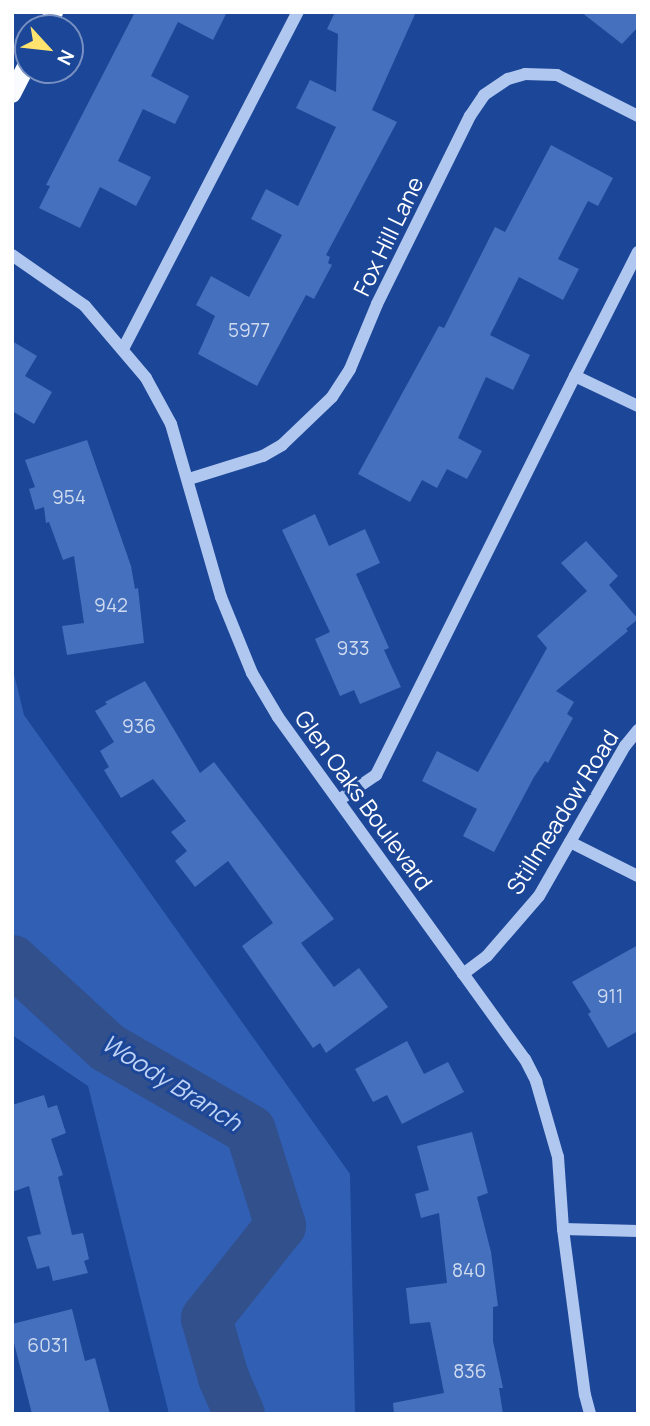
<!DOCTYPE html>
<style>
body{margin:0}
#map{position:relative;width:650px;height:1426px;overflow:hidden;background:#1c4697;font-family:Manrope,sans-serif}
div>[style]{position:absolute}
.green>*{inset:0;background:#305fb4}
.river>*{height:51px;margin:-25.5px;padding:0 25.5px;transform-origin:25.5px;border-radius:25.5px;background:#32508c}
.building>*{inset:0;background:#4470be}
.minor>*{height:12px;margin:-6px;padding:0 6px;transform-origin:6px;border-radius:6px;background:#b0c7f0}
.major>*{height:18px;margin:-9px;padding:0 9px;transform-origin:9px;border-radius:9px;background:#f9fbff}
span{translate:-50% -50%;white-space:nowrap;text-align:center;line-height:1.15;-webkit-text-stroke:6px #1c4697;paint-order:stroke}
.number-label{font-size:19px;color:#d0dbef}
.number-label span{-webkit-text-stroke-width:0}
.street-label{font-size:23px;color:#fff}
.water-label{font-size:24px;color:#bdd2f6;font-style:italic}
.frame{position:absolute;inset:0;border:14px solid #fff;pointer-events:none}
.north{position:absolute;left:14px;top:14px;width:70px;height:70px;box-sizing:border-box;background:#1c4697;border:2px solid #7790c1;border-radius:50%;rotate:117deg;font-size:19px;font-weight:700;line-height:28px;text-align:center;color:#fff}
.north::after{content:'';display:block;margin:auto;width:24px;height:32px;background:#ffe36f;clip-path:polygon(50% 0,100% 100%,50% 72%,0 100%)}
</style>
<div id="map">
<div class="green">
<i style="clip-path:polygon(12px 666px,24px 715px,350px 1174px,355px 1414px,169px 1414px,88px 1086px,12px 1035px)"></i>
</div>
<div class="river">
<i style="left:12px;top:960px;width:129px;rotate:42.5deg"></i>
<i style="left:107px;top:1047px;width:165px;rotate:30.1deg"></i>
<i style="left:250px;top:1130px;width:100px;rotate:72.5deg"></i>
<i style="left:280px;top:1225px;width:119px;rotate:128.5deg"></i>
<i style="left:206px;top:1318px;width:61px;rotate:73.9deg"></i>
<i style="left:223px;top:1377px;width:40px;rotate:66.6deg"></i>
</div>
<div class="building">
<i style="clip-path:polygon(135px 12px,227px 12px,213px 40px,178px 22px,151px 76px,189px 96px,175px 124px,143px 109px,118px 161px,151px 177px,136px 206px,100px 187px,80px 228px,39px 208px,50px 186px,46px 185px)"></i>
<i style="clip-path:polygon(335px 12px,416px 12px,372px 110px,397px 122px,326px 255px,330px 257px,328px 263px,332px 265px,314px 299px,306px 295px,257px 386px,198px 354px,215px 316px,196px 305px,211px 276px,249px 297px,282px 235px,251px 219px,266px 189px,298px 206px,336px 127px,296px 108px,310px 80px,336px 92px,338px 34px,327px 29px)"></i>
<i style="clip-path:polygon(581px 12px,638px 12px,638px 27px,622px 44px)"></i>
<i style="clip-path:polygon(551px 145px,613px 178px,598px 206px,588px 201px,558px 259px,579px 269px,563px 300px,519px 277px,490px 335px,530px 355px,513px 390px,486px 377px,458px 438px,482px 451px,467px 479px,447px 469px,437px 488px,422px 480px,410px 502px,358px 474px,439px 326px,444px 328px,495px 227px,505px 232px)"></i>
<i style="clip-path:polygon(12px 341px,37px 356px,25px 376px,52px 392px,34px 424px,12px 411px)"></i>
<i style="clip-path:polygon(87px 440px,131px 566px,135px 589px,138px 588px,144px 643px,67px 655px,62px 626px,84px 623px,74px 556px,63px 560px,49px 522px,46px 523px,44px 507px,35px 510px,29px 489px,35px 487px,25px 460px)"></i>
<i style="clip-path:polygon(315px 514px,329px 546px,365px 529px,380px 563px,356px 574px,389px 648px,384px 650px,401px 687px,360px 704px,354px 690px,340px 696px,315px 639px,330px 632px,282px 530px)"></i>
<i style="clip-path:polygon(586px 541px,618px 576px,609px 585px,638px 619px,626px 629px,628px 631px,556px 691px,574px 702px,567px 714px,573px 718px,548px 763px,545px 761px,534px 777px,494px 852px,463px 836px,477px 809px,422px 781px,437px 751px,478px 772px,547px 648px,537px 636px,587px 591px,561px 563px)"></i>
<i style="clip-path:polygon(145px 681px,200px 773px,214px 762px,334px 919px,301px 943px,334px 987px,359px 968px,388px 1007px,326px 1053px,320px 1043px,313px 1048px,242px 946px,273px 923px,228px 861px,195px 887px,175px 861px,187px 851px,171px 832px,186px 821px,153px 779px,121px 798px,104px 770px,109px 767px,100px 751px,114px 742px,95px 711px,107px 704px,105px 702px)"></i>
<i style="clip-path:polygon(638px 945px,638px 1031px,608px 1048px,588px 1014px,591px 1012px,572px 982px)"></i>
<i style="clip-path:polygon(407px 1041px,424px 1074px,448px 1062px,464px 1092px,402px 1124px,387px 1095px,373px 1102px,355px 1069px)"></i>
<i style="clip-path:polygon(44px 1095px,48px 1108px,57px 1105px,66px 1133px,51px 1139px,63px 1175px,58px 1177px,72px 1235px,83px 1233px,89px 1259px,84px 1261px,88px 1273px,53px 1281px,49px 1266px,37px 1269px,27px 1237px,41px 1234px,29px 1186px,12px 1192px,12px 1105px)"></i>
<i style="clip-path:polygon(472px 1132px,488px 1193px,477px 1197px,491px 1252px,498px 1306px,493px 1307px,493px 1341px,503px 1388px,499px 1388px,503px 1414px,394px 1414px,393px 1403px,444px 1393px,430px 1322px,410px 1324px,406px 1288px,447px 1283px,439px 1213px,421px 1218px,415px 1194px,429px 1190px,417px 1146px)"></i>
<i style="clip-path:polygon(72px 1309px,85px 1361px,95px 1358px,110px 1414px,32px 1414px,12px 1335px,12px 1324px)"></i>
</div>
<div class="minor">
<i style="left:12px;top:255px;width:89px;rotate:34.9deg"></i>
<i style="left:85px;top:306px;width:94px;rotate:49.7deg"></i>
<i style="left:146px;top:378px;width:52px;rotate:61.5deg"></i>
<i style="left:171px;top:424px;width:180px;rotate:73.9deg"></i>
<i style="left:221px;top:597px;width:82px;rotate:67.8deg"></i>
<i style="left:252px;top:673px;width:51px;rotate:59.4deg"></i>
<i style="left:278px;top:717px;width:422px;rotate:54.2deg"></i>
<i style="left:525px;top:1059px;width:25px;rotate:63deg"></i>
<i style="left:536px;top:1081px;width:79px;rotate:73.9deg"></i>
<i style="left:558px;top:1157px;width:72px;rotate:86deg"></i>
<i style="left:563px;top:1229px;width:167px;rotate:82.5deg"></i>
<i style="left:585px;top:1395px;width:20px;rotate:75deg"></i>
<i style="left:123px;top:349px;width:380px;rotate:-62.6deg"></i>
<i style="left:575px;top:376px;width:139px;rotate:-63.1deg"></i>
<i style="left:189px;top:479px;width:77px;rotate:-17.3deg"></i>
<i style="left:263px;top:456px;width:22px;rotate:-30deg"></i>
<i style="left:282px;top:445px;width:69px;rotate:-43.8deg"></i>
<i style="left:332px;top:397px;width:33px;rotate:-57deg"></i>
<i style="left:350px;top:369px;width:70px;rotate:-67.4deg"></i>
<i style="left:377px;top:304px;width:210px;rotate:-63.7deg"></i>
<i style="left:470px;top:116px;width:25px;rotate:-56deg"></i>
<i style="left:484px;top:95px;width:29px;rotate:-34deg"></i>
<i style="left:508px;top:79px;width:18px;rotate:-16deg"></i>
<i style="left:525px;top:74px;width:32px;rotate:2deg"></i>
<i style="left:557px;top:75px;width:91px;rotate:26.8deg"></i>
<i style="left:339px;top:800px;width:45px;rotate:-34deg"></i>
<i style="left:376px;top:775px;width:446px;rotate:-63.5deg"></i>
<i style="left:575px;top:376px;width:70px;rotate:25.5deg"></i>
<i style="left:570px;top:842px;width:76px;rotate:26.6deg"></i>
<i style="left:463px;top:974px;width:30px;rotate:-37deg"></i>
<i style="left:487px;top:956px;width:79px;rotate:-49.1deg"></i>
<i style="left:539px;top:896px;width:173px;rotate:-60.2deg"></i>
<i style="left:625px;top:746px;width:21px;rotate:-51deg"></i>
<i style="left:563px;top:1229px;width:75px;rotate:1.5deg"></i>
</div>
<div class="major">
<i style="left:46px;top:28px;width:18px;rotate:-63deg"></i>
<i style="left:12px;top:94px;width:35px;rotate:-63deg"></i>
</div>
<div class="number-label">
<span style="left:249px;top:331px">5977</span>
<span style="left:69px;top:498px">954</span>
<span style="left:111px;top:606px">942</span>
<span style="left:353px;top:649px">933</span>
<span style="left:139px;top:727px">936</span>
<span style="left:610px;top:997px">911</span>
<span style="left:469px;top:1271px">840</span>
<span style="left:48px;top:1346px">6031</span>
<span style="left:470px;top:1372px">836</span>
</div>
<div class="street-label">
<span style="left:388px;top:236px;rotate:-64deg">Fox Hill Lane</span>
<span style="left:364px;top:800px;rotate:54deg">Glen Oaks Boulevard</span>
<span style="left:562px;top:812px;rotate:-58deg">Stillmeadow Road</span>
</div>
<div class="water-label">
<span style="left:172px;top:1082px;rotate:32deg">Woody Branch</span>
</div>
<div class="frame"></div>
<div class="north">N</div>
</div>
